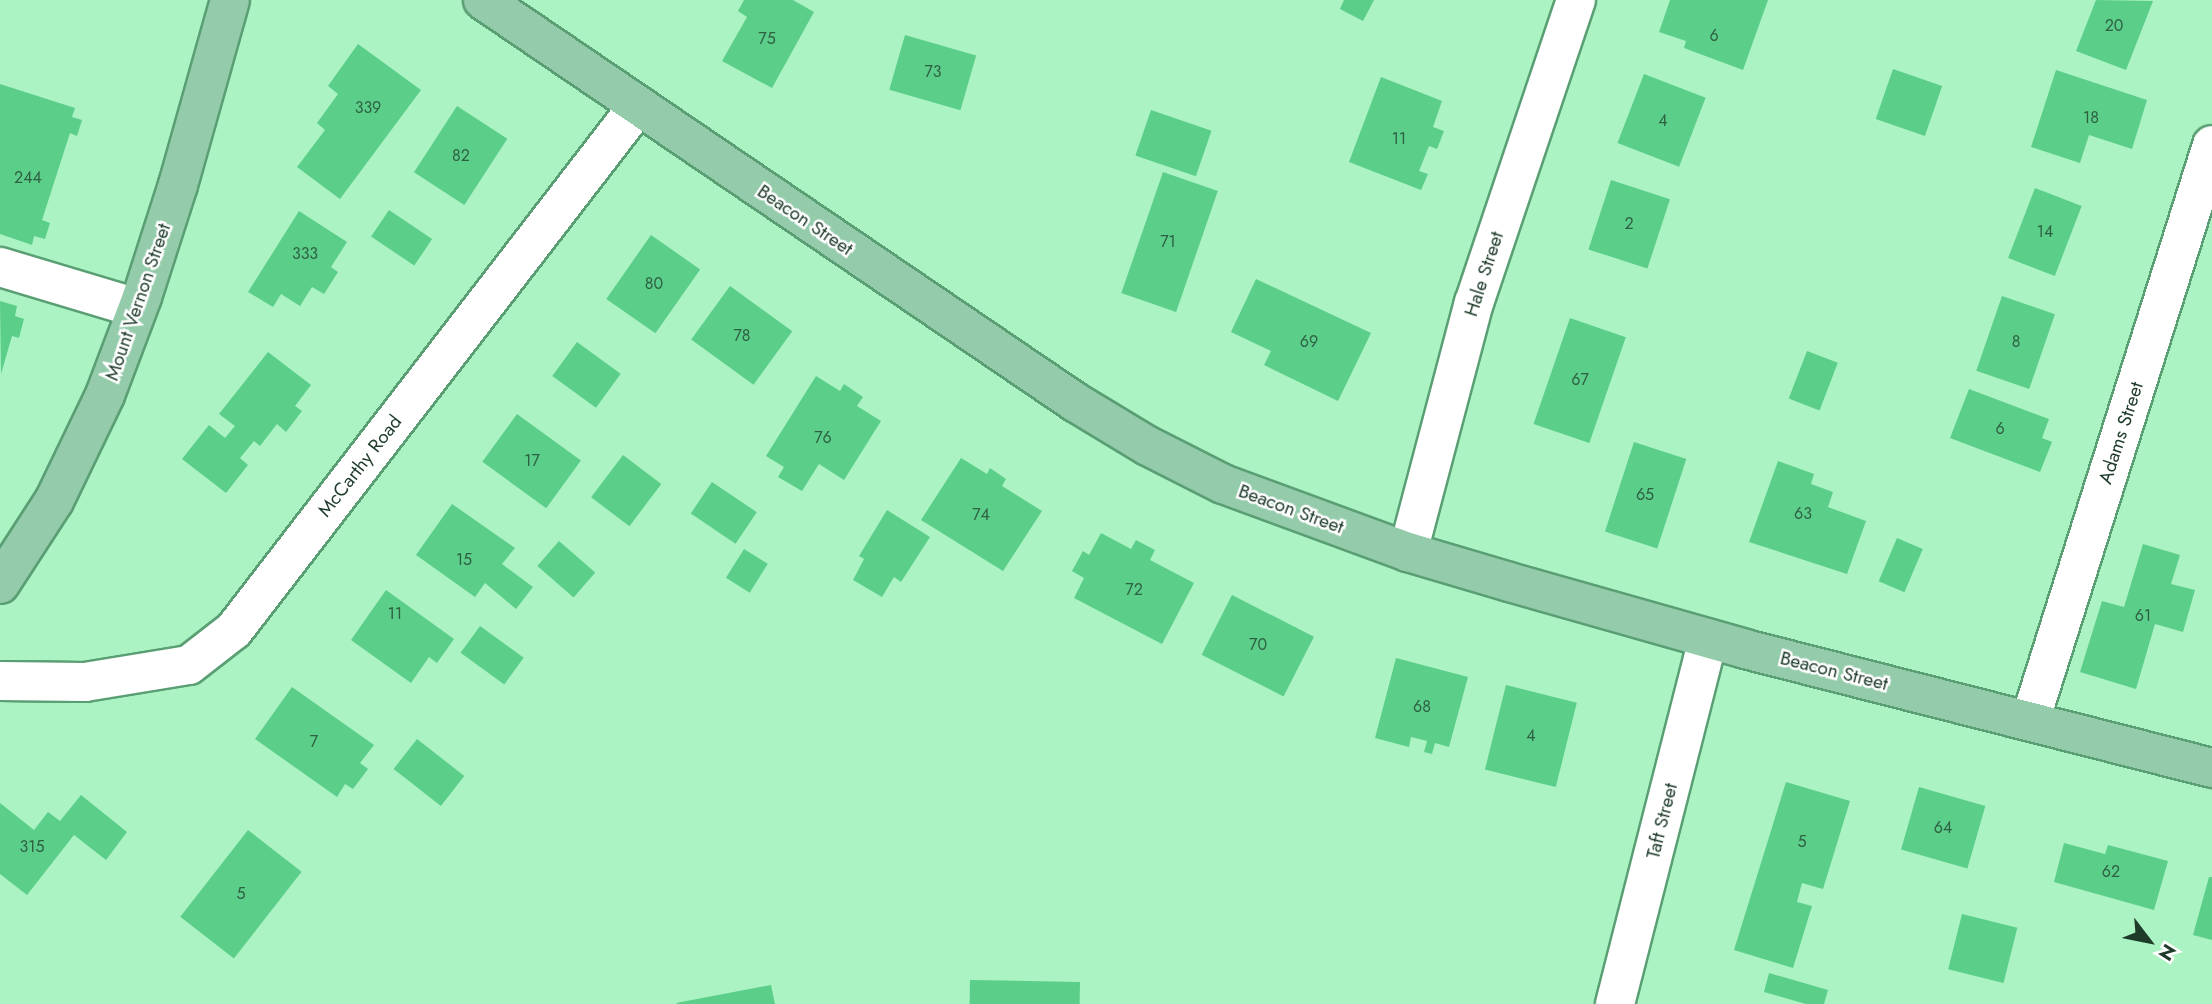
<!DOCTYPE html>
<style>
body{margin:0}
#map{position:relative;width:2212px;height:1004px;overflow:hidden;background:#abf3c3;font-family:Jost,sans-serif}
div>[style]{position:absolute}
.building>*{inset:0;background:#5bce8a;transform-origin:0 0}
.roads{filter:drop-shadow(2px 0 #5a9f74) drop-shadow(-2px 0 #5a9f74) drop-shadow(0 2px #5a9f74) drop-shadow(0 -2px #5a9f74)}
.minor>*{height:38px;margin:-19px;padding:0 19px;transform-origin:19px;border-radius:19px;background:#fff}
.major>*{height:38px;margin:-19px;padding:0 19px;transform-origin:19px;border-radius:19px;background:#94cbaa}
span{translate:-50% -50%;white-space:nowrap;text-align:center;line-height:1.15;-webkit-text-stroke:5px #fff;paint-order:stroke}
.number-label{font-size:16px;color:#2e6042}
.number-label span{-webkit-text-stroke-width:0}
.street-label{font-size:19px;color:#1f3c2a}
.north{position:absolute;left:2114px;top:906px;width:70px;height:70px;-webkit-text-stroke:5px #fff;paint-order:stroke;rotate:122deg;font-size:19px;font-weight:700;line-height:28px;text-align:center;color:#1f3c2a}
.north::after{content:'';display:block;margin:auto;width:24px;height:32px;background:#1f3c2a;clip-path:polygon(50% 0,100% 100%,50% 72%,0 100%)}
</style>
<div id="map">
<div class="building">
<i style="clip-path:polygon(744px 0,793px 0,814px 12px,772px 88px,722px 61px,747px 17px,738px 11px)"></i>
<i style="clip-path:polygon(1344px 0,1374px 0,1363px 21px,1340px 9px)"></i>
<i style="clip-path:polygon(1670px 0,1768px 0,1743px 70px,1684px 48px,1686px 41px,1659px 32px)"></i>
<i style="clip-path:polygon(2096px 0,2153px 1px,2126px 70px,2076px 51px)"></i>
<i style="left:905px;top:35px;width:74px;height:57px;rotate:16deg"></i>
<i style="clip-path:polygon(358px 44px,421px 90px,340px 199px,297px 167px,325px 130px,317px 123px,338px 94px,328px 86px)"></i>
<i style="left:1893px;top:69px;width:52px;height:53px;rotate:19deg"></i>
<i style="clip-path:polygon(2056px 70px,2147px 100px,2132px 149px,2089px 135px,2080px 163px,2031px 147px)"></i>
<i style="left:1644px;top:74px;width:66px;height:74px;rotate:21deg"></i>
<i style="clip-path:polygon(1381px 77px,1442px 101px,1433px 127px,1444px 131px,1437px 149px,1429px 146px,1419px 171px,1428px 174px,1421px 190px,1349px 162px)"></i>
<i style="clip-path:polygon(0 84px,75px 108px,72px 117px,82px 120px,77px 136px,70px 133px,42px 220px,50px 223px,45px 239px,34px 236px,32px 245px,0 234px)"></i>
<i style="left:457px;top:106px;width:60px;height:79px;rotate:33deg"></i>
<i style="left:1151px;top:110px;width:64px;height:48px;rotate:19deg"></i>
<i style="left:1163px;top:172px;width:58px;height:128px;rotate:19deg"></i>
<i style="left:1611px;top:180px;width:62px;height:73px;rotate:18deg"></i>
<i style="left:2035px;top:188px;width:50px;height:75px;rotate:21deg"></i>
<i style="left:389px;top:210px;width:52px;height:32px;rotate:34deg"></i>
<i style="clip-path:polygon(299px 211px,347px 242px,331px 267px,338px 272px,324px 294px,312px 287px,300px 306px,281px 294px,273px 307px,248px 292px)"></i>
<i style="left:651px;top:235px;width:60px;height:78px;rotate:35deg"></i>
<i style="clip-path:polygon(1256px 279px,1371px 333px,1338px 401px,1264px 365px,1271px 351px,1231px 332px)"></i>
<i style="left:730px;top:286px;width:77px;height:66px;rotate:36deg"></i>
<i style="left:2002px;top:296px;width:56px;height:79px;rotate:19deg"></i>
<i style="clip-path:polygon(0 301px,17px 306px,15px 316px,24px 319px,19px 338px,12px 336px,1px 374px)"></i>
<i style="left:1570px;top:318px;width:59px;height:112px;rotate:19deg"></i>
<i style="left:577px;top:342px;width:54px;height:42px;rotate:36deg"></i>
<i style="left:1807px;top:351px;width:33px;height:51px;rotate:21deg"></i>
<i style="clip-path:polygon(268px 352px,311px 385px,295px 406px,302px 411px,286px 432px,277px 424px,260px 446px,254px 441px,240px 458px,248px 465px,226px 493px,182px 459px,209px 425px,225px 438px,235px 426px,219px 414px)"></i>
<i style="clip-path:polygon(816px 376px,840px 391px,844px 384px,863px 397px,857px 406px,881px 421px,844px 480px,819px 464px,802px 491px,778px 477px,784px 467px,766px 456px)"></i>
<i style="clip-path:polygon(1969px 389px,2049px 419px,2042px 438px,2052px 442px,2040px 472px,1950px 438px)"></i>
<i style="left:517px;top:414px;width:79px;height:59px;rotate:36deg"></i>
<i style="left:1634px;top:442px;width:55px;height:94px;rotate:18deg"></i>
<i style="left:623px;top:455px;width:48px;height:53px;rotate:37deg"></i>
<i style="clip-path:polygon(961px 458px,987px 474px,990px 468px,1006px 479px,1002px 486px,1042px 511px,1003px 571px,921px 520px)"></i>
<i style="clip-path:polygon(1778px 461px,1814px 474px,1811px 484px,1833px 492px,1828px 507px,1866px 521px,1847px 574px,1749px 542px)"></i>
<i style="left:712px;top:482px;width:54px;height:38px;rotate:34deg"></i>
<i style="clip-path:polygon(452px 504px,515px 548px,502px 564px,533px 587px,516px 609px,485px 583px,475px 597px,416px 555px)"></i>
<i style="clip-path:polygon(887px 510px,930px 537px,901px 582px,894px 577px,882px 597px,853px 580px,864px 559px,859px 556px)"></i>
<i style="clip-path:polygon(1101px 533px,1131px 549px,1136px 540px,1155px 550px,1150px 560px,1194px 583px,1162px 644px,1074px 598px,1084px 578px,1072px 571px,1083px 551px,1089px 555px)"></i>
<i style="left:1897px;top:538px;width:28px;height:47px;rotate:23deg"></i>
<i style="left:559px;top:541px;width:48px;height:33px;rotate:41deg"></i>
<i style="clip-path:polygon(2143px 544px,2180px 555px,2171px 584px,2195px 590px,2183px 632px,2155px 624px,2136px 689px,2080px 672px,2102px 601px,2124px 607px)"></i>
<i style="left:744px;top:549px;width:28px;height:34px;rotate:32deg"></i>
<i style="clip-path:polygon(386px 590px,454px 639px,437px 663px,429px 657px,411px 683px,351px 640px)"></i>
<i style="left:1232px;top:595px;width:92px;height:67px;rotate:27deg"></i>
<i style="left:480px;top:626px;width:54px;height:33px;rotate:36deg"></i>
<i style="clip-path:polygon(1396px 658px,1468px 677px,1449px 747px,1435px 743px,1432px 754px,1424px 752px,1427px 741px,1411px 737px,1409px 747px,1375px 738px)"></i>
<i style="left:1506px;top:685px;width:73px;height:87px;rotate:14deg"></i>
<i style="clip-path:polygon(292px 687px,374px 745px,360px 763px,368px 769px,353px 789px,345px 784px,337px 797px,255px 739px)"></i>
<i style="left:417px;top:739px;width:60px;height:38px;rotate:38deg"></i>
<i style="clip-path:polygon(1786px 782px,1850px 801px,1823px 889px,1802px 883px,1797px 902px,1812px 906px,1793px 968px,1734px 950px)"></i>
<i style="left:1919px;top:787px;width:69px;height:65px;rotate:16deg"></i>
<i style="clip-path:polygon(81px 795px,127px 832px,106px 860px,74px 835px,27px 895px,0 874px,0 803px,34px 830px,48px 812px,60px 821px)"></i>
<i style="left:248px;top:830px;width:68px;height:110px;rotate:38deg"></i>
<i style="clip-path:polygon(2064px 843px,2105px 854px,2108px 845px,2168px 861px,2154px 910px,2054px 882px)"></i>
<i style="clip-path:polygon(2209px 877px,2212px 877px,2212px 940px,2193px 935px)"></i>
<i style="left:1962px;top:914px;width:57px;height:57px;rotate:14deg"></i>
<i style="clip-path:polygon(1769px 973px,1828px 990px,1824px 1004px,1806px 1004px,1764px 992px)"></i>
<i style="left:970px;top:980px;width:110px;height:24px;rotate:1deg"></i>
<i style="clip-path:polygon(771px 985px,775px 1004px,677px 1004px,676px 1003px)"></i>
</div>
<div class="roads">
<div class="minor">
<i style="left:0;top:267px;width:143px;rotate:16.7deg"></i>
<i style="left:1408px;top:552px;width:258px;rotate:-75.2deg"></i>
<i style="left:1474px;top:303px;width:320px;rotate:-71.4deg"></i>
<i style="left:0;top:681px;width:85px;rotate:0.7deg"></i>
<i style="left:85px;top:682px;width:105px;rotate:-9.3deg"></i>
<i style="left:189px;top:665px;width:57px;rotate:-37.9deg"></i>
<i style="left:234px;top:630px;width:662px;rotate:-52.37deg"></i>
<i style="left:2030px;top:721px;width:604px;rotate:-72.46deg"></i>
<i style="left:1615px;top:1004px;width:377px;rotate:-75.7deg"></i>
</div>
<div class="major">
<i style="left:483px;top:0;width:716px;rotate:34.18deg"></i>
<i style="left:1075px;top:402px;width:85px;rotate:31.1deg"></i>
<i style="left:1148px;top:446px;width:84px;rotate:26.9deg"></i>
<i style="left:1223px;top:484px;width:197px;rotate:20.2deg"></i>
<i style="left:1408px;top:552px;width:105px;rotate:16.5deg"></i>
<i style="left:1509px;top:582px;width:245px;rotate:15.8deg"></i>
<i style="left:1745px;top:649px;width:482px;rotate:14.3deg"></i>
<i style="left:0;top:584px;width:99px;rotate:-57deg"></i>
<i style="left:54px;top:501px;width:118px;rotate:-64.3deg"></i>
<i style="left:105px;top:395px;width:105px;rotate:-69.3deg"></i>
<i style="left:142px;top:297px;width:118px;rotate:-72.2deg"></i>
<i style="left:178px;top:185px;width:192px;rotate:-74.3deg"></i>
</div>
</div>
<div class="number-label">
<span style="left:2114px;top:26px">20</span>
<span style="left:1714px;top:36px">6</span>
<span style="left:767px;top:39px">75</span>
<span style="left:933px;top:72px">73</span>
<span style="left:368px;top:108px">339</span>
<span style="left:2091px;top:118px">18</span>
<span style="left:1663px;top:121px">4</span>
<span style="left:1399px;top:139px">11</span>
<span style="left:461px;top:156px">82</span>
<span style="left:28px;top:178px">244</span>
<span style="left:1629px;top:224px">2</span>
<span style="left:2045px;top:232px">14</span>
<span style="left:1168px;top:242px">71</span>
<span style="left:305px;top:254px">333</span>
<span style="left:654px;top:284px">80</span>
<span style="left:742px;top:336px">78</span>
<span style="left:1309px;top:342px">69</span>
<span style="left:2016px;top:342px">8</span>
<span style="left:1580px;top:380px">67</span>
<span style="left:2000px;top:429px">6</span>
<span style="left:823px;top:438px">76</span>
<span style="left:532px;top:461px">17</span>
<span style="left:1645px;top:495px">65</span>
<span style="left:1803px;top:514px">63</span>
<span style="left:981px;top:515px">74</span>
<span style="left:464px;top:560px">15</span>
<span style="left:1134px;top:590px">72</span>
<span style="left:395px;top:614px">11</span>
<span style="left:2143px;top:616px">61</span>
<span style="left:1258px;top:645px">70</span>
<span style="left:1422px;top:707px">68</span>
<span style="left:1531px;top:736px">4</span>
<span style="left:314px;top:742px">7</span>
<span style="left:1943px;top:828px">64</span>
<span style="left:1802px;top:842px">5</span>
<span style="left:32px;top:847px">315</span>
<span style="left:2111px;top:872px">62</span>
<span style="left:241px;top:894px">5</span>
</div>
<div class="street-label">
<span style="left:805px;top:220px;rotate:34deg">Beacon Street</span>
<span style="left:1484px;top:274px;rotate:-72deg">Hale Street</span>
<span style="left:138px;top:302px;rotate:-71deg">Mount Vernon Street</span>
<span style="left:2121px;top:433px;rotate:-72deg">Adams Street</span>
<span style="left:360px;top:466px;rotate:-52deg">McCarthy Road</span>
<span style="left:1291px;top:509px;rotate:20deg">Beacon Street</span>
<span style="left:1834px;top:671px;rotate:14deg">Beacon Street</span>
<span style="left:1662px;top:821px;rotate:-76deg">Taft Street</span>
</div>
<div class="north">N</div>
</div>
